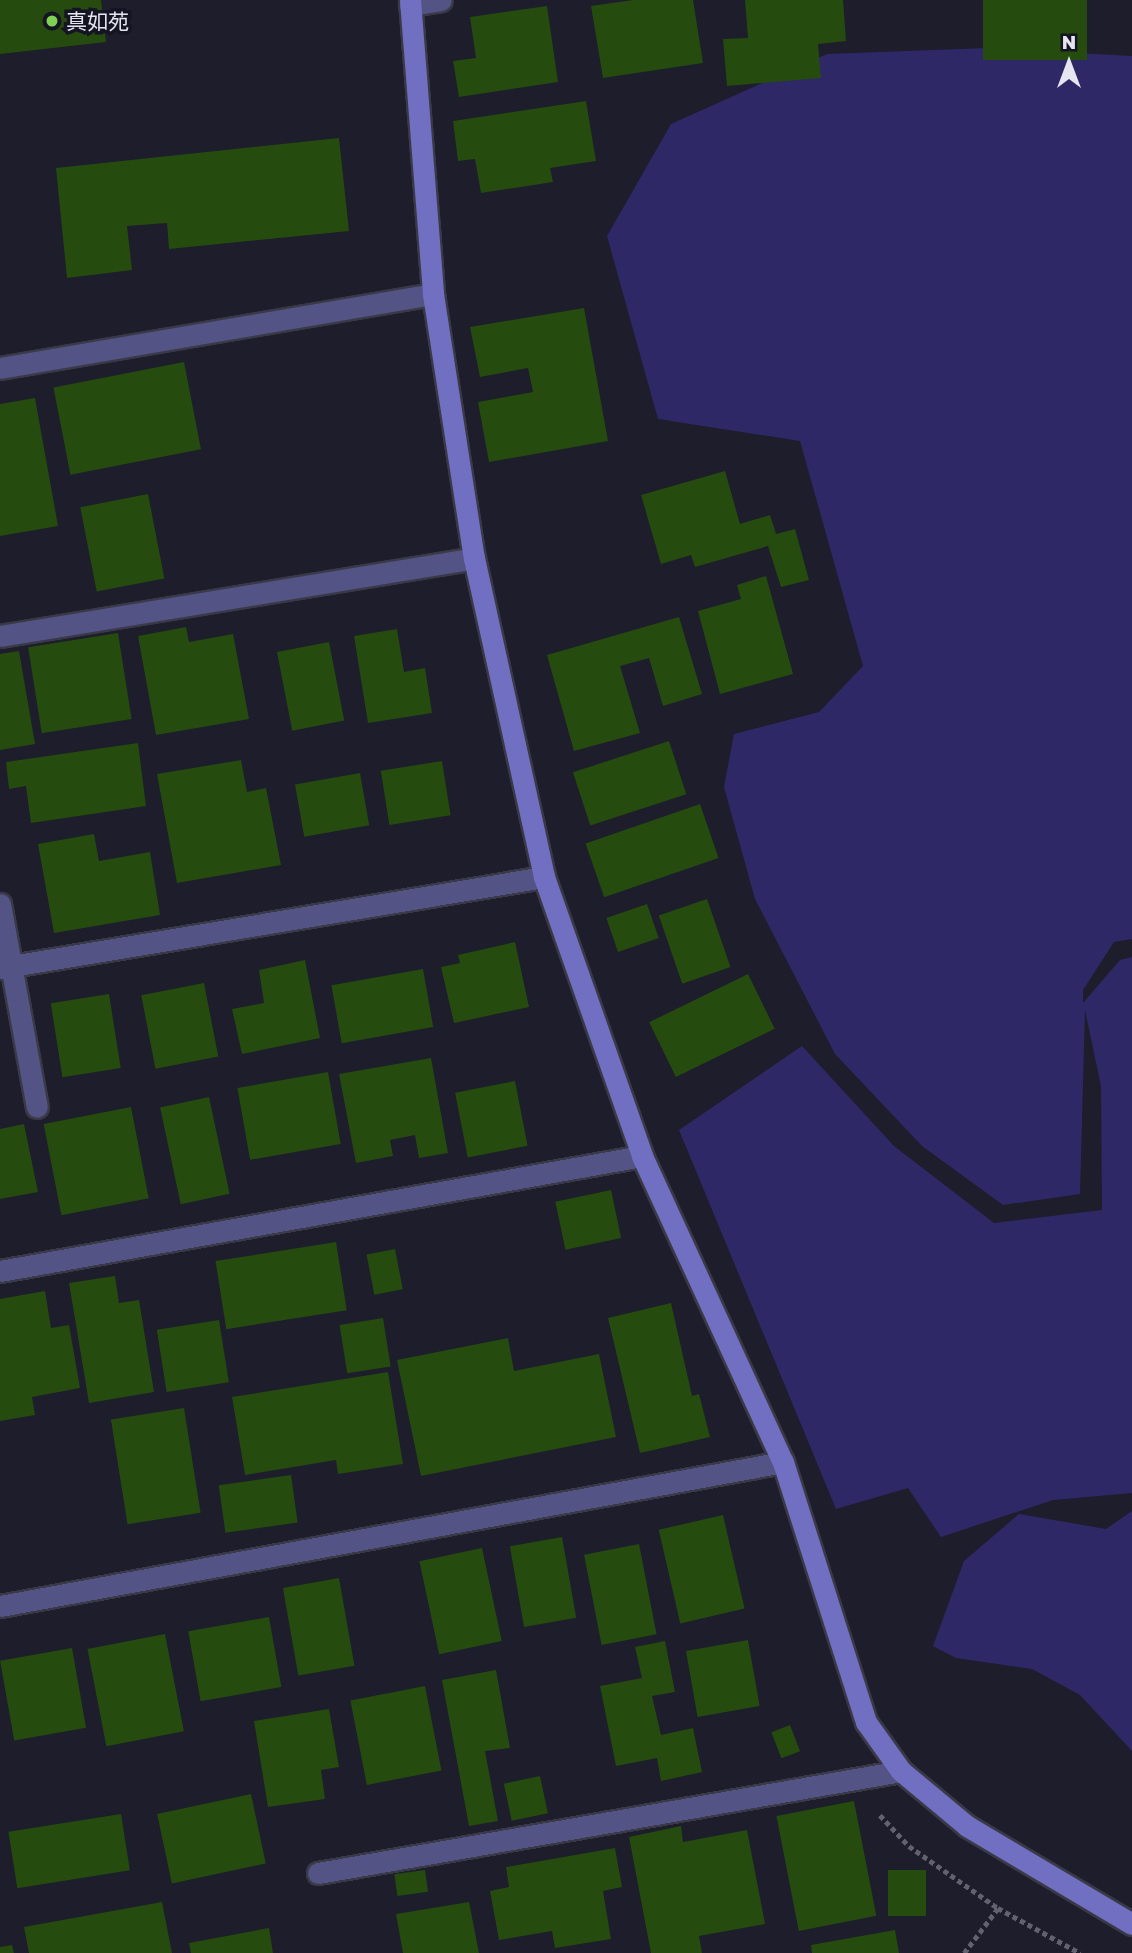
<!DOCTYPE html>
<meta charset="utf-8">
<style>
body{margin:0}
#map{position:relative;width:1132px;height:1953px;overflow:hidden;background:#1d1d2b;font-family:"Golos Text","Noto Sans JP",sans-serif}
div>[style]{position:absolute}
.green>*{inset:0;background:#2e2867}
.building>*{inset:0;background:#254b0f;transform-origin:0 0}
.path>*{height:4.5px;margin-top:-2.25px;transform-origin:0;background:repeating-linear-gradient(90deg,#62626e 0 5px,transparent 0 8.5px)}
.roads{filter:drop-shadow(2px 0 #393947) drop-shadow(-2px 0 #393947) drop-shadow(0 2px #393947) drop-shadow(0 -2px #393947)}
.street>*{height:21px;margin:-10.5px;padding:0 10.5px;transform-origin:10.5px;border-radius:10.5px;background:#535386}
.secondary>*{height:21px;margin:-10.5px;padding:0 10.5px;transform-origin:10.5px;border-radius:10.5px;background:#716fc1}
.dots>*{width:19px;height:19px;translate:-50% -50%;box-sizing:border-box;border:4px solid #141422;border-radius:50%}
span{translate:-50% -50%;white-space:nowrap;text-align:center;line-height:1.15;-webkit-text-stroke:7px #141422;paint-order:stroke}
.poi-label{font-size:21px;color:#e6e6f0}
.left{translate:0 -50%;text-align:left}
.north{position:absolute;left:1034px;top:28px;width:70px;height:70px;-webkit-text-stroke:5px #141422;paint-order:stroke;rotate:0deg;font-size:19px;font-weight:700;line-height:28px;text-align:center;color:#e6e6f0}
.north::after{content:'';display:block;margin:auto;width:24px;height:32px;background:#e6e6f0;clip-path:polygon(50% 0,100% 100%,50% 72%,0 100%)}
</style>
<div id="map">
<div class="green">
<i style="clip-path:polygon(986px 48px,1132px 56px,1132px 939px,1114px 942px,1083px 990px,1083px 1003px,1120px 960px,1132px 957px,1132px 1493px,1053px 1500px,941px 1537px,908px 1488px,836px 1509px,679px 1130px,802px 1046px,894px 1146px,994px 1223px,1102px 1210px,1101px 1086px,1085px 1010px,1080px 1194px,1003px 1205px,922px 1146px,835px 1054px,755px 899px,724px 787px,734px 734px,819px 712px,863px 666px,800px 441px,658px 419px,607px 236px,671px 124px,827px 54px)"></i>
<i style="clip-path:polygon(1132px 1511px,1132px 1751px,1080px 1695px,1032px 1669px,956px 1658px,933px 1646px,964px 1561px,1019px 1514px,1106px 1529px)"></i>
</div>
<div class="building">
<i style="clip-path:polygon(0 0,101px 0,106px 42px,0 54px)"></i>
<i style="clip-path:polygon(633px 0,693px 0,703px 63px,603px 78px,591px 6px)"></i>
<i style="clip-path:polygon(745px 0,843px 0,846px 41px,818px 44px,821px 78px,727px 86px,723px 39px,748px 38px)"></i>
<i style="left:983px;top:0;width:104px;height:60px"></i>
<i style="clip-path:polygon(547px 6px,558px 82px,459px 97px,453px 61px,476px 58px,470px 17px)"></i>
<i style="clip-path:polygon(586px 101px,596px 161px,550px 168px,553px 182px,481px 193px,475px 159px,458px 161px,453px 121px)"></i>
<i style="clip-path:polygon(339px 138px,349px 231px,169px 249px,167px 223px,127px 226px,132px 270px,67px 278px,56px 168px)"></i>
<i style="clip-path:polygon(584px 308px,608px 441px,489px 462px,478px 402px,533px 392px,528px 368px,480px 377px,470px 327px)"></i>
<i style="left:184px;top:362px;width:89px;height:133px;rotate:79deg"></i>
<i style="clip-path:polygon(35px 398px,58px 526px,0 536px,0 404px)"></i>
<i style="clip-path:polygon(725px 471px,740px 524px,770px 515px,776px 534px,795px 529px,809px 580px,781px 587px,768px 546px,695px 567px,691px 555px,661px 564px,641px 495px)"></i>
<i style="left:148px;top:494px;width:86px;height:69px;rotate:79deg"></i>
<i style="clip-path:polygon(766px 576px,793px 674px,720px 694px,698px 611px,741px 599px,737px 585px)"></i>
<i style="clip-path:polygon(679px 617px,702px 694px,663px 706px,649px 658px,620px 666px,640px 733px,574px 751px,547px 655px)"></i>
<i style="clip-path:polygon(186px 627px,189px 642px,233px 634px,249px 719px,156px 735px,138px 636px)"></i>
<i style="clip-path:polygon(397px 629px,404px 672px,425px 668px,432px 713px,368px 723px,354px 636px)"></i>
<i style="left:118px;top:633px;width:87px;height:91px;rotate:81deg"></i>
<i style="left:329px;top:642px;width:80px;height:53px;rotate:79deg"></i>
<i style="clip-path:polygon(19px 651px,35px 744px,0 750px,0 654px)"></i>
<i style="left:669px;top:741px;width:56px;height:101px;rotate:72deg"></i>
<i style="clip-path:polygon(138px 743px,146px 806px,31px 823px,26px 786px,9px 789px,6px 762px)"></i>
<i style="clip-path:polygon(241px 760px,247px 792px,266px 788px,281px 865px,177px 883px,157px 774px)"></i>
<i style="left:442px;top:761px;width:55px;height:62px;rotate:81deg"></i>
<i style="left:360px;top:773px;width:53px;height:66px;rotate:80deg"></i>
<i style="left:700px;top:804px;width:57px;height:121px;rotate:71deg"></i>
<i style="clip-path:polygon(94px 834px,99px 861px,150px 852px,160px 915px,54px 933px,38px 844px)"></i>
<i style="left:707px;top:899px;width:72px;height:51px;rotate:71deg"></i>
<i style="left:647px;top:904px;width:36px;height:43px;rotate:71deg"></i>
<i style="clip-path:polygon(515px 942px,529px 1007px,454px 1023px,441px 967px,460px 963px,458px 955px)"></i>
<i style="clip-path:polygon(305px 960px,320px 1038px,242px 1054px,232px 1009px,264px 1003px,259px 970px)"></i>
<i style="left:423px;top:969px;width:59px;height:93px;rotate:80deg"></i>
<i style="left:748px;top:974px;width:61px;height:110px;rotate:64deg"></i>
<i style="left:204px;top:983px;width:75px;height:64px;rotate:79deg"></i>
<i style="left:109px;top:994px;width:75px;height:59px;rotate:81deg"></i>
<i style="clip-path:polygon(431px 1058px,448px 1153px,419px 1158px,415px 1135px,390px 1140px,393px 1156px,356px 1163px,339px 1074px)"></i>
<i style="left:328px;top:1072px;width:73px;height:92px;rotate:80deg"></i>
<i style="left:515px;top:1081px;width:66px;height:61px;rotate:79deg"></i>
<i style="left:209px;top:1097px;width:99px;height:50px;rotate:78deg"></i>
<i style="left:131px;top:1107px;width:93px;height:89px;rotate:79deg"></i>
<i style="clip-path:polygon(24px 1124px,38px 1192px,0 1199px,0 1129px)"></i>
<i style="left:611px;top:1190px;width:49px;height:57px;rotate:78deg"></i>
<i style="left:336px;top:1242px;width:69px;height:122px;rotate:81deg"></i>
<i style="left:395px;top:1249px;width:41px;height:29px;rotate:79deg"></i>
<i style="clip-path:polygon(115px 1276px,119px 1303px,139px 1300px,154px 1392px,89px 1403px,69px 1283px)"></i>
<i style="clip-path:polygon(45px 1291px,51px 1328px,69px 1325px,80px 1388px,32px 1397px,35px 1415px,0 1421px,0 1299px)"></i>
<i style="clip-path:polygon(671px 1303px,692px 1396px,699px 1394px,710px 1437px,640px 1453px,608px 1318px)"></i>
<i style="left:383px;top:1318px;width:49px;height:44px;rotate:81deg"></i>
<i style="left:219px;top:1320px;width:63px;height:63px;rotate:81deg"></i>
<i style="clip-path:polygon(508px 1338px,514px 1371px,599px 1354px,616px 1437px,421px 1476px,397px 1360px)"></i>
<i style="clip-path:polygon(388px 1372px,403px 1464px,338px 1474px,336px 1460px,245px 1475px,232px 1397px)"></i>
<i style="left:184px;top:1408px;width:106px;height:74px;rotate:81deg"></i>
<i style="left:291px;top:1475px;width:48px;height:73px;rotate:82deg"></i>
<i style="left:723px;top:1515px;width:96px;height:66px;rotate:77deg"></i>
<i style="left:562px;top:1537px;width:82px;height:53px;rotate:80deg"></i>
<i style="left:639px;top:1544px;width:92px;height:56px;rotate:79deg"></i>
<i style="left:482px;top:1548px;width:95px;height:64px;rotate:78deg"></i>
<i style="left:339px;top:1578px;width:89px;height:57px;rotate:80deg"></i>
<i style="left:269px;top:1617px;width:71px;height:82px;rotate:80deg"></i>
<i style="left:165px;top:1634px;width:99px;height:79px;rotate:79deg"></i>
<i style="left:748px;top:1640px;width:67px;height:63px;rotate:80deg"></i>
<i style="clip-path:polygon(665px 1641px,675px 1692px,652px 1696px,661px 1735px,693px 1728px,702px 1772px,661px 1781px,657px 1758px,616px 1766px,600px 1686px,642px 1678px,635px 1647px)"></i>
<i style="left:72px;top:1648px;width:81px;height:73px;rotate:80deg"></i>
<i style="clip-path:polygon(496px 1670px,510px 1748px,485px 1751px,498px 1821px,469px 1826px,442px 1680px)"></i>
<i style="left:425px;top:1686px;width:86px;height:76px;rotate:79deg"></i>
<i style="clip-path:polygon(329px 1709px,339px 1767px,321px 1770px,325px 1799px,268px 1807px,254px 1721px)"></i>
<i style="left:790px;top:1725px;width:28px;height:20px;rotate:69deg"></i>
<i style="left:540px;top:1776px;width:38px;height:37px;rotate:78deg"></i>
<i style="left:251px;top:1794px;width:71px;height:96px;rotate:78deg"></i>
<i style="left:854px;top:1801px;width:117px;height:79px;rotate:79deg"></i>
<i style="left:121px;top:1814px;width:57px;height:114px;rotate:81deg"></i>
<i style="clip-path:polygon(681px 1826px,683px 1842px,747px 1830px,765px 1924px,699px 1936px,702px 1953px,651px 1953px,629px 1837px)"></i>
<i style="clip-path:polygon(615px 1848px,622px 1887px,603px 1891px,611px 1939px,555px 1948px,552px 1931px,499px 1940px,490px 1891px,509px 1887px,506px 1867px)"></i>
<i style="left:425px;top:1870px;width:22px;height:31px;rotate:82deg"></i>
<i style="left:888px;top:1870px;width:38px;height:46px"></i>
<i style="clip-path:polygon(162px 1902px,172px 1953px,29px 1953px,24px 1927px)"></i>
<i style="clip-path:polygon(469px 1902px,479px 1953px,403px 1953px,396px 1914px)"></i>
<i style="clip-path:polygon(269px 1928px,273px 1953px,191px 1953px,189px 1943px)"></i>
<i style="clip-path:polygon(895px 1930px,899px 1953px,812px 1953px,811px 1945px)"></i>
<i style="clip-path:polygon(12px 1945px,14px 1953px,0 1953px,0 1947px)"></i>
</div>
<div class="path">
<i style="left:880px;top:1815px;width:42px;rotate:46.9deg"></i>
<i style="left:909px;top:1846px;width:108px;rotate:34.9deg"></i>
<i style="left:998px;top:1908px;width:94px;rotate:28.8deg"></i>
<i style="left:964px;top:1953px;width:56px;rotate:-52.9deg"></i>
</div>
<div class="roads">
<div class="street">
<i style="left:410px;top:5px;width:31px;rotate:-9deg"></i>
<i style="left:0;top:368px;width:439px;rotate:-9.7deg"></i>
<i style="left:0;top:636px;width:480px;rotate:-9.3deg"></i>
<i style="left:0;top:904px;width:206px;rotate:79.7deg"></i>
<i style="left:0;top:968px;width:552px;rotate:-9.5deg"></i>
<i style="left:0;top:1271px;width:652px;rotate:-10.16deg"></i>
<i style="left:0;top:1606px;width:796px;rotate:-10.42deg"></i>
<i style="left:318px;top:1873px;width:592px;rotate:-9.92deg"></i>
</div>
<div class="secondary">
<i style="left:410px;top:0;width:295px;rotate:85.5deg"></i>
<i style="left:433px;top:294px;width:267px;rotate:81.2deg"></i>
<i style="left:474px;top:558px;width:327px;rotate:77.6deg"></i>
<i style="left:544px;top:877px;width:296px;rotate:70.6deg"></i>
<i style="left:642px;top:1156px;width:337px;rotate:65.3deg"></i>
<i style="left:783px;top:1462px;width:273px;rotate:72.3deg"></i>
<i style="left:866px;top:1722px;width:60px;rotate:54.5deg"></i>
<i style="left:901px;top:1771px;width:86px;rotate:39.8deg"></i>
<i style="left:967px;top:1826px;width:192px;rotate:30.7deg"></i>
</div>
</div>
<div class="dots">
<i style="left:52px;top:21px;background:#7ed153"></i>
</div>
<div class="poi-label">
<span class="left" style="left:66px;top:21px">真如苑</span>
</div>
<div class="north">N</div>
</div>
